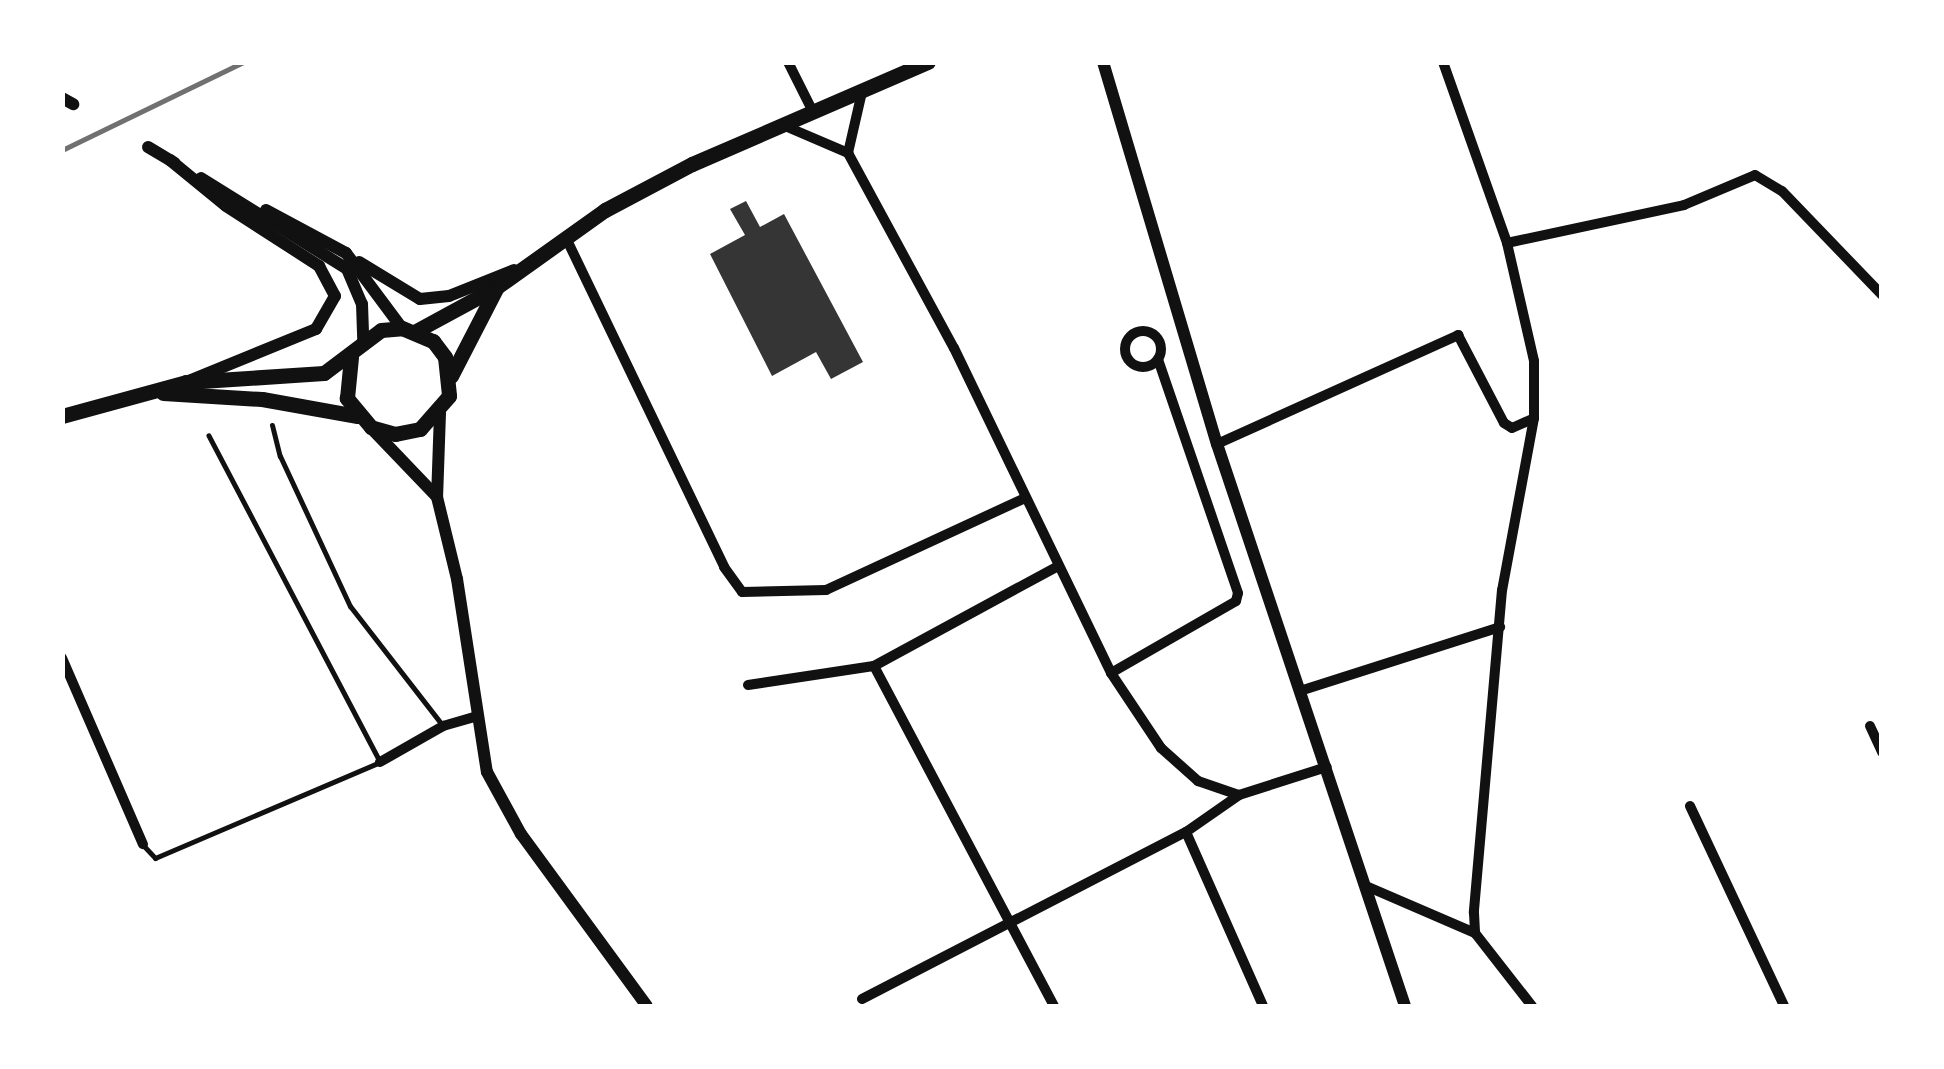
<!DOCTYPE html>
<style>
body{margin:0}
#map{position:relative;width:1944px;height:1069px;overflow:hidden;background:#fff;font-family:"PT Sans",sans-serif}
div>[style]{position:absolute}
.building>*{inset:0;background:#353535}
.service>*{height:5px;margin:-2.5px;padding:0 2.5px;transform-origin:2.5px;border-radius:2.5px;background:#111}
.minor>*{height:10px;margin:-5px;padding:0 5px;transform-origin:5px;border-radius:5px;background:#111}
.minor>.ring{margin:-5px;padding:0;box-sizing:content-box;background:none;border:10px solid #111;border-radius:50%}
.tertiary>*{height:12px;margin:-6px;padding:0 6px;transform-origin:6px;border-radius:6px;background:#111}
.primary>*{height:15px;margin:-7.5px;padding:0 7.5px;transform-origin:7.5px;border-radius:7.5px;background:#111}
.rail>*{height:5px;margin:-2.5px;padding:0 2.5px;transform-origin:2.5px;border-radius:2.5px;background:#707070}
span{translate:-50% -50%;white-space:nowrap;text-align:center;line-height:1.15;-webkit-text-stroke:8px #fff;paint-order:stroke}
.frame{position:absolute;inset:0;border:65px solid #fff;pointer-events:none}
</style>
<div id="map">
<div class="building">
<i style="clip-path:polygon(746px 201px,760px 227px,784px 214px,863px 362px,831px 379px,816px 352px,772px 376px,710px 254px,745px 235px,730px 209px)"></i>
</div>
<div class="service">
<i style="left:272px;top:425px;width:32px;rotate:76deg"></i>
<i style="left:280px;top:456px;width:166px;rotate:65deg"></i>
<i style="left:350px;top:606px;width:152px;rotate:52.2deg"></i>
<i style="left:143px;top:845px;width:18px;rotate:47deg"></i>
<i style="left:155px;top:858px;width:245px;rotate:-23.1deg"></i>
<i style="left:380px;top:762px;width:369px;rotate:-117.7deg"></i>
</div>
<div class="minor">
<i style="left:788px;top:62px;width:58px;rotate:63.4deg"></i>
<i style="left:1443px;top:62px;width:192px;rotate:70.5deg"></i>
<i style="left:1507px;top:243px;width:121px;rotate:77.1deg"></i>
<i style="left:1534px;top:361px;width:57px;rotate:90deg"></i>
<i style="left:1534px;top:418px;width:175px;rotate:100.5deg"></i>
<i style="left:1502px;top:590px;width:324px;rotate:95deg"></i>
<i style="left:1474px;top:913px;width:20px;rotate:87deg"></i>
<i style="left:1475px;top:933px;width:93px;rotate:52deg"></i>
<i style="left:785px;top:126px;width:69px;rotate:23.2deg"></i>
<i style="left:848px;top:153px;width:222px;rotate:61.5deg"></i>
<i style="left:954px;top:348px;width:361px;rotate:64.2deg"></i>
<i style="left:1111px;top:673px;width:90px;rotate:56.3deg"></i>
<i style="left:1161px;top:748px;width:50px;rotate:41.7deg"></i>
<i style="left:1198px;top:781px;width:43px;rotate:18.9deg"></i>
<i style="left:1239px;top:795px;width:92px;rotate:-17.7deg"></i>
<i style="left:848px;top:153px;width:63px;rotate:-77.1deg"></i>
<i style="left:566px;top:238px;width:365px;rotate:64.3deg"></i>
<i style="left:724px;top:567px;width:31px;rotate:54deg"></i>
<i style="left:742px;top:592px;width:84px;rotate:-1.4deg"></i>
<i style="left:826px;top:590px;width:219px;rotate:-24.8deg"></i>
<i style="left:1507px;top:243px;width:181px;rotate:-12.1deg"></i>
<i style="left:1684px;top:205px;width:77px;rotate:-22.9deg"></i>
<i style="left:1755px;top:175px;width:31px;rotate:31deg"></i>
<i style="left:1782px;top:191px;width:144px;rotate:46.1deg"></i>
<i class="ring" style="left:1125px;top:331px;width:26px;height:26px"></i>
<i style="left:1217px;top:444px;width:265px;rotate:-24.3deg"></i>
<i style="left:1458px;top:335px;width:99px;rotate:62.4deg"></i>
<i style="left:1504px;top:423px;width:9px;rotate:32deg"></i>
<i style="left:1512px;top:428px;width:24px;rotate:-24deg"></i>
<i style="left:62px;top:658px;width:203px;rotate:66.5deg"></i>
<i style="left:874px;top:666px;width:385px;rotate:62.1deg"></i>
<i style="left:1111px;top:673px;width:144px;rotate:-29.9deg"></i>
<i style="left:1236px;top:601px;width:8px;rotate:-76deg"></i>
<i style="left:1238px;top:593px;width:247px;rotate:-108.9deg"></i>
<i style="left:748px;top:685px;width:127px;rotate:-8.6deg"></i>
<i style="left:874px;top:666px;width:209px;rotate:-28.5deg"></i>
<i style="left:1303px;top:690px;width:207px;rotate:-17.7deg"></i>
<i style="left:1870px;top:726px;width:29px;rotate:65deg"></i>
<i style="left:380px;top:762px;width:73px;rotate:-29.7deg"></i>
<i style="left:443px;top:726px;width:32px;rotate:-16deg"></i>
<i style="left:1690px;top:806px;width:221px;rotate:64.8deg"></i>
<i style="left:1186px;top:832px;width:190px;rotate:66.1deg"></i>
<i style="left:1366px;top:886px;width:119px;rotate:23.3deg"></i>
<i style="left:862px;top:999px;width:365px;rotate:-27.3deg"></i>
<i style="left:1186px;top:832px;width:65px;rotate:-34.9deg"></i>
</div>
<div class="tertiary">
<i style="left:1103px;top:62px;width:399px;rotate:73.4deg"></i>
<i style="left:1217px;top:444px;width:593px;rotate:71.5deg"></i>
<i style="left:62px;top:98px;width:13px;rotate:29deg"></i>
<i style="left:148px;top:147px;width:31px;rotate:31deg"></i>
<i style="left:170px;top:160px;width:72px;rotate:39.4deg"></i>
<i style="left:226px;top:206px;width:111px;rotate:32.8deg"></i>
<i style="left:319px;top:266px;width:34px;rotate:62deg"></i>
<i style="left:335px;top:296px;width:38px;rotate:120deg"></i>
<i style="left:316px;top:329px;width:135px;rotate:157.8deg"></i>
<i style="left:201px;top:178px;width:172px;rotate:31.9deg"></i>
<i style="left:347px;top:269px;width:38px;rotate:67deg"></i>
<i style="left:362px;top:304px;width:37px;rotate:88deg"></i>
<i style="left:266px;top:210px;width:91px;rotate:28.3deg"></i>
<i style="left:346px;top:253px;width:94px;rotate:53.3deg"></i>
<i style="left:359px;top:262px;width:71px;rotate:31.2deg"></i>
<i style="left:420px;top:299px;width:29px;rotate:-6deg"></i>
<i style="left:449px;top:296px;width:70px;rotate:-21.8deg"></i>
<i style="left:440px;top:413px;width:84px;rotate:92deg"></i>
<i style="left:437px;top:497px;width:84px;rotate:76.3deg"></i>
<i style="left:457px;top:579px;width:195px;rotate:81.2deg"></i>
<i style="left:487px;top:772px;width:71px;rotate:61.3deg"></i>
<i style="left:521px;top:834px;width:213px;rotate:53.8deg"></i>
<i style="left:372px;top:429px;width:94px;rotate:46.3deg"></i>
</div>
<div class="primary">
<i style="left:416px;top:331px;width:92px;rotate:-28.5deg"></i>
<i style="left:497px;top:287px;width:133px;rotate:-35.5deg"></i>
<i style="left:605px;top:210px;width:98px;rotate:-27.9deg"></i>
<i style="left:692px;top:164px;width:257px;rotate:-23.4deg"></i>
<i style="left:451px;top:376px;width:100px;rotate:-62.7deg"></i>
<i style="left:163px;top:393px;width:99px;rotate:3.5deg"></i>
<i style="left:262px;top:399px;width:97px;rotate:10.1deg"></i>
<i style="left:62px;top:416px;width:129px;rotate:-15.3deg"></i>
<i style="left:186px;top:382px;width:138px;rotate:-3.7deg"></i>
<i style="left:324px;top:373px;width:71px;rotate:-37deg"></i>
<i style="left:381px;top:330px;width:21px;rotate:-5deg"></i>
<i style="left:402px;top:328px;width:34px;rotate:23deg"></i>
<i style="left:433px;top:341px;width:20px;rotate:53deg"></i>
<i style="left:445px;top:357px;width:39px;rotate:84deg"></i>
<i style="left:449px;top:396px;width:44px;rotate:131.3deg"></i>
<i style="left:420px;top:429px;width:25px;rotate:169deg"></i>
<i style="left:395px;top:434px;width:25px;rotate:-164deg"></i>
<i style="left:371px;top:427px;width:38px;rotate:-130deg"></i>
<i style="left:347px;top:398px;width:41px;rotate:-84.4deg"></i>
</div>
<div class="rail">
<i style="left:62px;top:150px;width:201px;rotate:-25.9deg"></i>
</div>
<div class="frame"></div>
</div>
